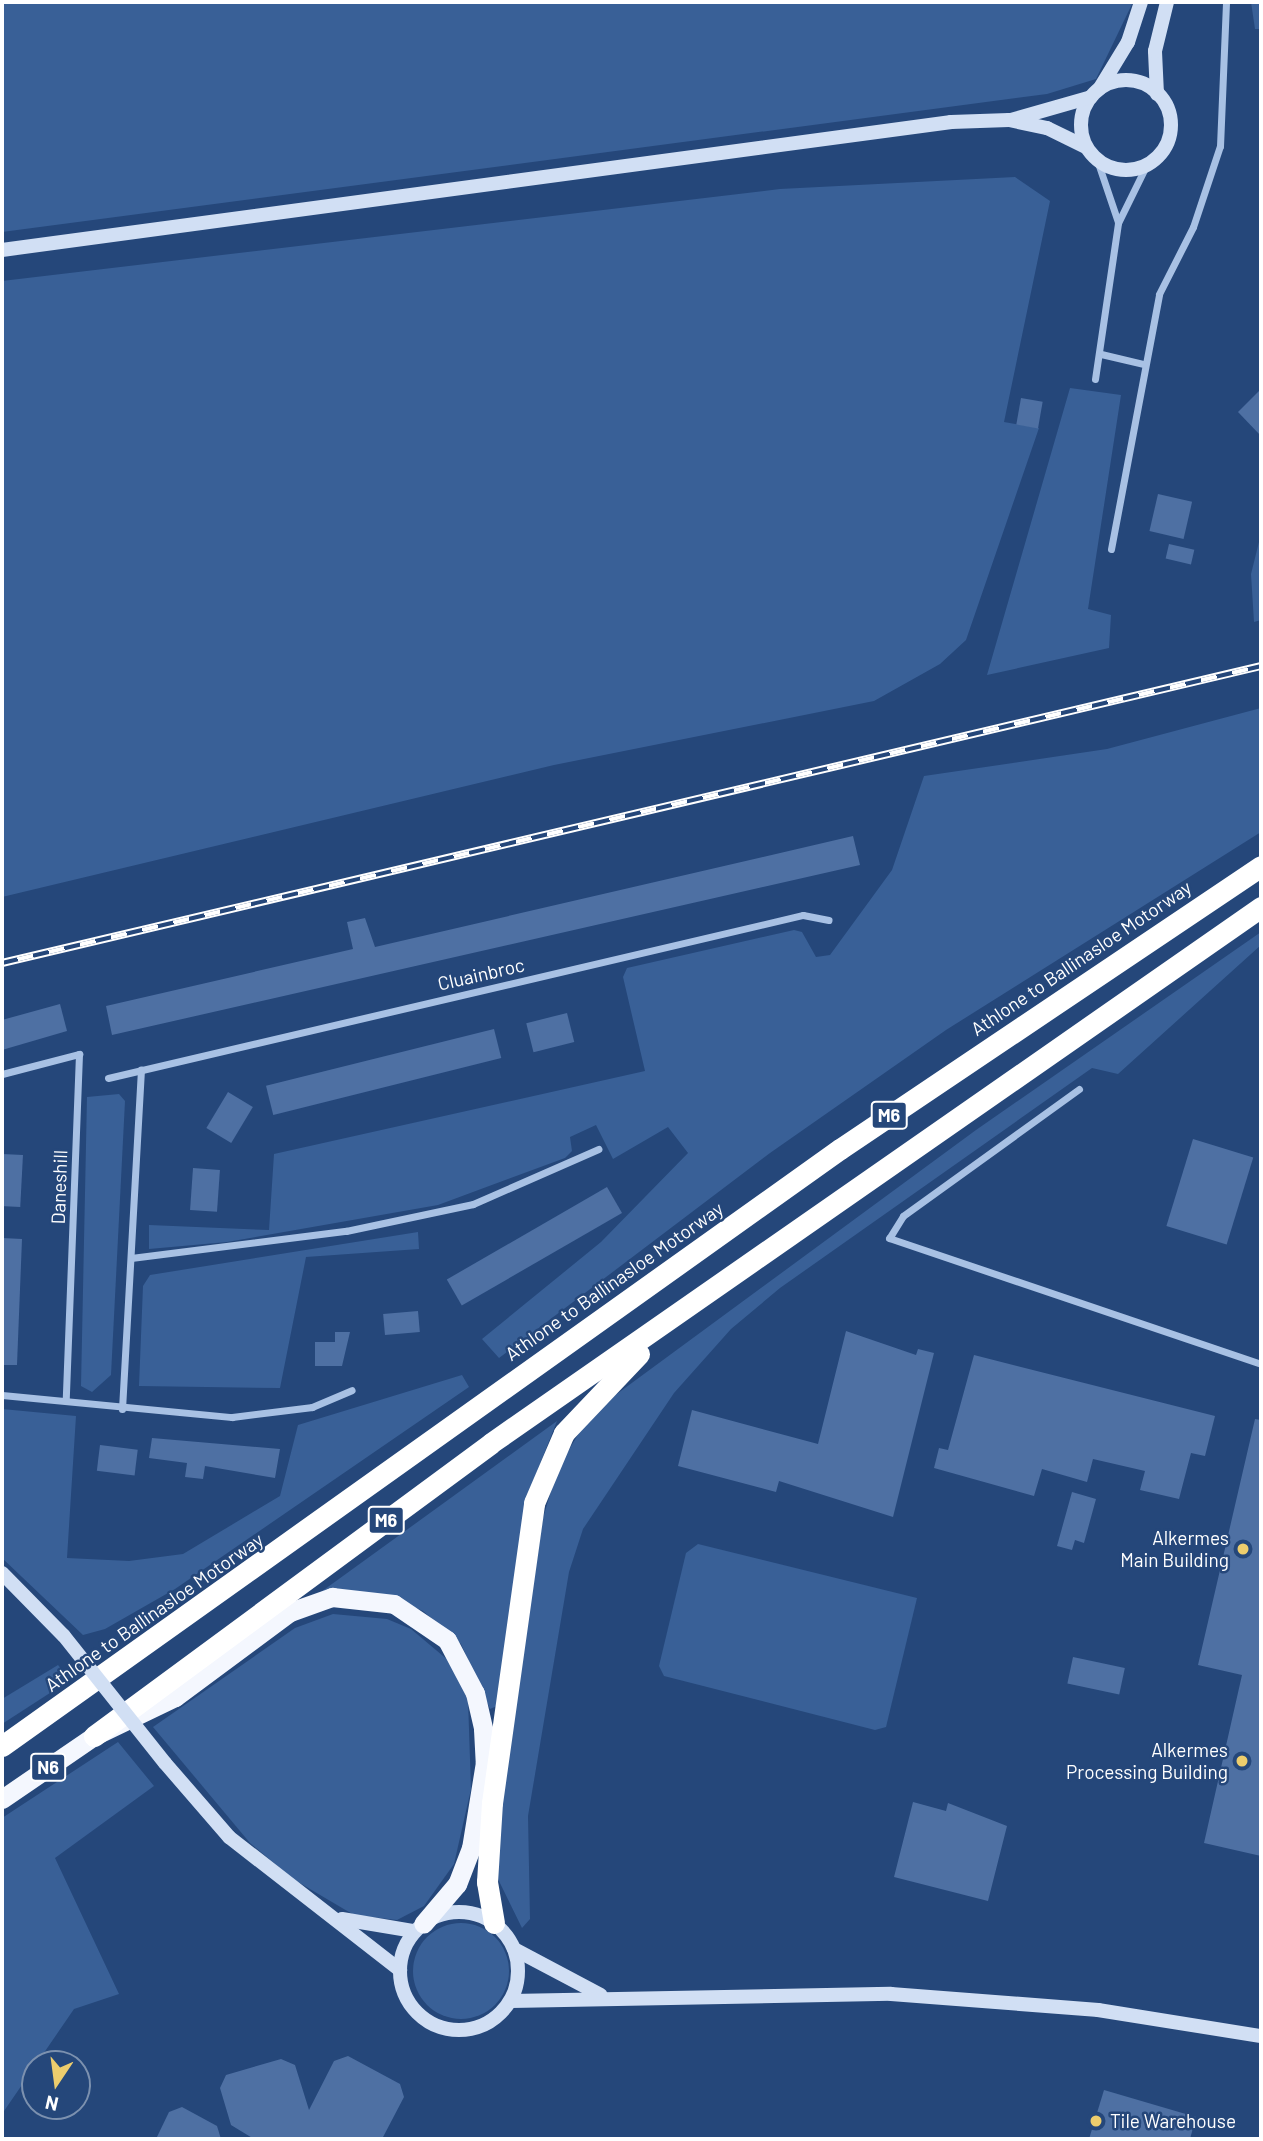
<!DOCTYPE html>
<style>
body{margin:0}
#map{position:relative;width:1263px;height:2141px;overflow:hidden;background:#25477a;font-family:Barlow,sans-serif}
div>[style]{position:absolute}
.green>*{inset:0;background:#396097}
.round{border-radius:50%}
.building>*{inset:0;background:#4e70a3;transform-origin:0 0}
.minor>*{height:7px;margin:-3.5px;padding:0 3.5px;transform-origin:3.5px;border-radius:3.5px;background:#a8c1e4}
.secondary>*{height:14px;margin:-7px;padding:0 7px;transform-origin:7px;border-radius:7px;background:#d1dff4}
.secondary>.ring{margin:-7px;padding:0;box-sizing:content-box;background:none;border:14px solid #d1dff4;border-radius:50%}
.trunk>*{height:19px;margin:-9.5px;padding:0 9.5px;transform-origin:9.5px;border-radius:9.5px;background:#f4f7fe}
.motorway>*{height:21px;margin:-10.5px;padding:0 10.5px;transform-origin:10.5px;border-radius:10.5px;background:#fff}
.rail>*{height:8px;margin-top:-4px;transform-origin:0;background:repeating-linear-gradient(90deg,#25477a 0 16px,#fff 0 32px);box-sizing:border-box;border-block:2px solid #fff}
.secondary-bridge>*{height:14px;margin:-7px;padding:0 7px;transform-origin:7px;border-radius:7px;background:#d1dff4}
.dots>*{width:19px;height:19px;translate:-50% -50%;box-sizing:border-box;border:4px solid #25477a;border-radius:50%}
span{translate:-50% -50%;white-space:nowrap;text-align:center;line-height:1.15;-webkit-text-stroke:5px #25477a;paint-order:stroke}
.shield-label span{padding:2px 5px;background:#25477a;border:2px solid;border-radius:5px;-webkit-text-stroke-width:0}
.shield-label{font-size:18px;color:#fff;font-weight:700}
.street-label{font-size:19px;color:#fff}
.poi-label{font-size:19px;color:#fff}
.right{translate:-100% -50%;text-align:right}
.left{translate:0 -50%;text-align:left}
.frame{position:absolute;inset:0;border:4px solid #fff;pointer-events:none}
.north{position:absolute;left:21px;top:2050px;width:70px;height:70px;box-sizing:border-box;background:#25477a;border:2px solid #7c91af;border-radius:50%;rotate:193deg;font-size:19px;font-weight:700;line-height:28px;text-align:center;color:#fff}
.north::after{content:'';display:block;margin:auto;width:24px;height:32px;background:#edcd6d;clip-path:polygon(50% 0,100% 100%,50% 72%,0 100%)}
</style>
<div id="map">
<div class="green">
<i style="clip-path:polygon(2px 2px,1133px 2px,1096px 79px,1047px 94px,2px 232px)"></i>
<i style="clip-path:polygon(1251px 2px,1261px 2px,1261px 29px,1255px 29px)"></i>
<i style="clip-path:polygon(1015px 177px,1050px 201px,1004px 422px,1039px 428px,966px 640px,940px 664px,874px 701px,554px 765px,2px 897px,2px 281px,780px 189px)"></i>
<i style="clip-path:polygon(1070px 388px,1121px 395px,1088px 609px,1111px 615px,1109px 648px,987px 675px)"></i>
<i style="clip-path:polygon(1261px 534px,1261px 620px,1254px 622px,1251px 574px)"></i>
<i style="clip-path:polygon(1261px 708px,1261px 832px,946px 1030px,770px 1153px,499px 1358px,482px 1339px,601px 1242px,688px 1153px,668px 1127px,613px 1159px,596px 1125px,570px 1137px,572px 1151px,565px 1158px,438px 1205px,227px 1242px,149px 1249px,149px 1225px,269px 1230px,274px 1154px,645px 1071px,623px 977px,627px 968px,794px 930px,802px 932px,816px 957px,830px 955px,892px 870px,924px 776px,1107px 749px)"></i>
<i style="clip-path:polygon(1261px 932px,1261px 945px,1118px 1074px,1092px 1068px,780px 1288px,731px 1329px,674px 1393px,583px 1529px,569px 1572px,528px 1816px,530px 1919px,522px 1928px,496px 1875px,495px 1846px,543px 1518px,558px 1468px,582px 1428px,610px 1399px,976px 1130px)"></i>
<i style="clip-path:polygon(119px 1094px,125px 1101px,111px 1375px,92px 1392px,81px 1386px,87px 1097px)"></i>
<i style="clip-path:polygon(418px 1232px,419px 1249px,306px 1257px,280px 1388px,139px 1386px,143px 1286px,150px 1275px)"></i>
<i style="clip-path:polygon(462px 1375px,469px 1387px,175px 1589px,105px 1629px,83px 1635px,2px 1558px,2px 1409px,76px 1416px,67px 1558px,129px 1561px,183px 1554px,280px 1496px,298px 1425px)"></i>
<i style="clip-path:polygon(557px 1421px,532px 1484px,497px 1706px,490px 1709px,461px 1644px,423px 1611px,402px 1602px,314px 1597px)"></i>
<i style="clip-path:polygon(698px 1544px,917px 1598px,886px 1727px,875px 1730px,664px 1676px,659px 1666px,686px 1553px)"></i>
<i style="clip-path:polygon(333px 1614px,387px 1619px,411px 1629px,449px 1661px,468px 1700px,471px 1789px,454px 1864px,424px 1906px,397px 1920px,354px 1915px,293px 1879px,250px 1843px,153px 1727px,295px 1628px)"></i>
<i style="clip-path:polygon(58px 1665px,70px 1680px,2px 1724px,2px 1699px)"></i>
<i style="clip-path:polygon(118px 1742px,154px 1786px,55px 1858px,119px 1994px,74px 2009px,2px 2114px,2px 1818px)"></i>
<i class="round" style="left:413px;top:1923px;width:96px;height:96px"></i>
</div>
<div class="building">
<i style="clip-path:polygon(1261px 389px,1261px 436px,1238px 412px)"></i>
<i style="left:1021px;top:398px;width:22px;height:27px;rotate:10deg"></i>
<i style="left:1158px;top:494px;width:35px;height:38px;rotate:13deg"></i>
<i style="left:1169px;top:544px;width:26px;height:15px;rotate:13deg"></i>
<i style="clip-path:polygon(853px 836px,860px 865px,112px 1035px,106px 1006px,353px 949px,347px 922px,365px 918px,375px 947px)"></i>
<i style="clip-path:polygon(60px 1004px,67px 1031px,2px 1050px,2px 1020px)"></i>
<i style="left:567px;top:1013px;width:30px;height:42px;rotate:76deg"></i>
<i style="left:494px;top:1029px;width:30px;height:235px;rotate:76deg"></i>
<i style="left:228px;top:1092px;width:29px;height:42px;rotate:31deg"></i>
<i style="left:1193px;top:1139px;width:63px;height:91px;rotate:17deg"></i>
<i style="left:2px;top:1154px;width:21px;height:52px;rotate:3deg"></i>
<i style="left:193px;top:1168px;width:27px;height:42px;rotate:4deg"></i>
<i style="left:607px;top:1187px;width:30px;height:185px;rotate:60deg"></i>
<i style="clip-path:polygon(2px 1238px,22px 1239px,17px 1365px,2px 1365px)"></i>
<i style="left:418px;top:1311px;width:21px;height:35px;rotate:85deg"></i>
<i style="clip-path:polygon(846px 1331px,916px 1355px,918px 1349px,934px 1353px,893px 1517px,779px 1481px,776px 1492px,678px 1466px,692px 1410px,818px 1444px)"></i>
<i style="clip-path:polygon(335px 1332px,350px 1332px,342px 1366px,315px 1366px,315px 1342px,335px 1342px)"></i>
<i style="clip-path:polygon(974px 1355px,1215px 1416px,1205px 1456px,1191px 1453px,1179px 1499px,1140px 1490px,1145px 1471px,1093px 1459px,1087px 1482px,1042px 1469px,1034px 1496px,934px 1468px,939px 1448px,948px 1450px)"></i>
<i style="clip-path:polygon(1255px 1419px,1261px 1420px,1261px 1856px,1204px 1843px,1242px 1675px,1198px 1665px)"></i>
<i style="clip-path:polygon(152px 1438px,280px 1449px,275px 1478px,205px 1466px,203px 1479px,185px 1477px,187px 1463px,149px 1458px)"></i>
<i style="left:100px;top:1445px;width:38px;height:26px;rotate:7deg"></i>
<i style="clip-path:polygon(1072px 1492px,1096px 1499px,1084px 1543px,1075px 1540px,1072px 1550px,1057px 1546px)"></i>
<i style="left:1073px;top:1657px;width:53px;height:27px;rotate:12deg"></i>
<i style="clip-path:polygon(913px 1802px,946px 1811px,948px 1803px,1007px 1826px,988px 1901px,894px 1877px)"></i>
<i style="clip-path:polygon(348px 2056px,400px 2084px,404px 2097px,382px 2139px,254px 2139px,231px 2125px,220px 2088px,226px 2075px,281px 2059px,295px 2065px,309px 2110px,334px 2061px)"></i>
<i style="clip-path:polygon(1104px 2090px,1196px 2117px,1190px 2139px,1089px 2139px)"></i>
<i style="clip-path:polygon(182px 2107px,217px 2126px,221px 2139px,156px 2139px,169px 2112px)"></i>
</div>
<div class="minor">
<i style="left:1097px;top:160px;width:65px;rotate:71.3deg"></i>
<i style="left:1101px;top:354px;width:43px;rotate:13.4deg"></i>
<i style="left:1095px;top:379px;width:158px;rotate:-81.6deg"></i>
<i style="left:1118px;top:223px;width:64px;rotate:-63.8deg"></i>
<i style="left:1111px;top:549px;width:259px;rotate:-79.3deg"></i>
<i style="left:1159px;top:294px;width:75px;rotate:-63.1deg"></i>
<i style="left:1193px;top:227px;width:85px;rotate:-71.6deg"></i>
<i style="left:1220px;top:146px;width:144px;rotate:-87.6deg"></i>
<i style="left:2px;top:1074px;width:80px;rotate:-14.6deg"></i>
<i style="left:79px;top:1054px;width:346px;rotate:92.2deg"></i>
<i style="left:108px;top:1078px;width:714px;rotate:-13.2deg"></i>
<i style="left:803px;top:915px;width:26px;rotate:11deg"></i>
<i style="left:1079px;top:1089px;width:217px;rotate:144.2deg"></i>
<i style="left:903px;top:1216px;width:26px;rotate:122deg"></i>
<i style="left:889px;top:1238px;width:393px;rotate:18.7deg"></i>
<i style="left:131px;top:1258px;width:217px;rotate:-7.2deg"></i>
<i style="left:346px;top:1231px;width:130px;rotate:-12deg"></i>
<i style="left:473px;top:1204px;width:137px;rotate:-23.7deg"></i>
<i style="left:2px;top:1395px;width:231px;rotate:5.5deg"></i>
<i style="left:232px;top:1417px;width:81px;rotate:-7.1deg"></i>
<i style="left:312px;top:1407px;width:43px;rotate:-23deg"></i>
<i style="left:122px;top:1409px;width:340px;rotate:-86.8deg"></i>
</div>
<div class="secondary">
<i class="ring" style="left:1081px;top:80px;width:76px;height:76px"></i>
<i style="left:1100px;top:88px;width:54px;rotate:-58.7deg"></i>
<i style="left:1128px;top:42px;width:42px;rotate:-72deg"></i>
<i style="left:1157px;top:94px;width:43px;rotate:-92.7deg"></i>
<i style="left:1155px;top:51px;width:50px;rotate:-76.2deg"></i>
<i style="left:1011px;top:120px;width:83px;rotate:-16deg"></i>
<i style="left:2px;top:250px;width:958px;rotate:-7.68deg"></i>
<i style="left:951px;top:122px;width:58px;rotate:-2deg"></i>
<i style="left:1009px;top:120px;width:39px;rotate:12deg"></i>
<i style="left:1047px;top:128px;width:43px;rotate:26deg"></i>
<i style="left:2px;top:1573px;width:88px;rotate:45.5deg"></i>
<i style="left:165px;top:1763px;width:98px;rotate:49.1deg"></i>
<i style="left:229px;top:1837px;width:217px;rotate:37.9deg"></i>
<i class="ring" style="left:400px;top:1912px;width:104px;height:104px"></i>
<i style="left:342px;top:1919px;width:73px;rotate:9.5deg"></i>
<i style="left:514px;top:1949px;width:98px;rotate:27.9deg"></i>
<i style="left:511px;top:2001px;width:380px;rotate:-1.1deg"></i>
<i style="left:891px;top:1994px;width:208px;rotate:4.4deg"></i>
<i style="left:1098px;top:2010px;width:165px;rotate:9.1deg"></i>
</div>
<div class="trunk">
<i style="left:2px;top:1799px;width:112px;rotate:-34.4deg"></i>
<i style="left:94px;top:1736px;width:90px;rotate:-25.7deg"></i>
<i style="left:175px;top:1697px;width:143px;rotate:-36.5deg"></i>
<i style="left:290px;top:1612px;width:45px;rotate:-19.7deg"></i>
<i style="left:332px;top:1597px;width:62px;rotate:6.4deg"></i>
<i style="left:394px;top:1604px;width:64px;rotate:34.2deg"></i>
<i style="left:447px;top:1640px;width:60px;rotate:62.2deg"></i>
<i style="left:475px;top:1693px;width:37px;rotate:77deg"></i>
<i style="left:483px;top:1729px;width:33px;rotate:87deg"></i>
<i style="left:485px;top:1762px;width:87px;rotate:99.2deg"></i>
<i style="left:471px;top:1848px;width:39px;rotate:111deg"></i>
<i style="left:457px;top:1884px;width:52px;rotate:130.4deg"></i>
</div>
<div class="motorway">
<i style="left:94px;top:1736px;width:493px;rotate:-36.4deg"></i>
<i style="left:491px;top:1443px;width:938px;rotate:-34.84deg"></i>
<i style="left:2px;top:1746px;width:1029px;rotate:-35.47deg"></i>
<i style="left:840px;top:1149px;width:507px;rotate:-33.91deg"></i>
<i style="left:494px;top:1923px;width:42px;rotate:-99.7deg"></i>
<i style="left:487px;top:1882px;width:79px;rotate:-86.4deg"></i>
<i style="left:492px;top:1803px;width:303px;rotate:-82deg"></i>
<i style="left:534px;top:1503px;width:76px;rotate:-66.8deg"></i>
<i style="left:564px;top:1433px;width:109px;rotate:-46.5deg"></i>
</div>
<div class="rail">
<i style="left:2px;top:963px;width:1294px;rotate:-13.27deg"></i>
</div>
<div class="secondary-bridge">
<i style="left:64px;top:1636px;width:162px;rotate:51.5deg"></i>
</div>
<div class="dots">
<i style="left:1243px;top:1549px;background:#edcd6d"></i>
<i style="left:1242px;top:1761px;background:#edcd6d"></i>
<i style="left:1096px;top:2121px;background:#edcd6d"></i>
</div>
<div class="shield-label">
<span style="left:889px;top:1115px">M6</span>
<span style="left:386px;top:1520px">M6</span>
<span style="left:48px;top:1767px">N6</span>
</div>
<div class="street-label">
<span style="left:1081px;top:958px;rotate:-34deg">Athlone to Ballinasloe Motorway</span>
<span style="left:481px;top:974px;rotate:-13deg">Cluainbroc</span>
<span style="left:59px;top:1187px;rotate:-88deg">Daneshill</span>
<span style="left:614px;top:1281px;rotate:-35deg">Athlone to Ballinasloe Motorway</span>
<span style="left:154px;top:1612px;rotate:-35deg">Athlone to Ballinasloe Motorway</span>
</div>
<div class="poi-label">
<span class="right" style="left:1229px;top:1549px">Alkermes<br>Main Building</span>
<span class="right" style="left:1228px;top:1761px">Alkermes<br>Processing Building</span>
<span class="left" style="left:1110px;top:2121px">Tile Warehouse</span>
</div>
<div class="frame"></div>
<div class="north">N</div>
</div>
